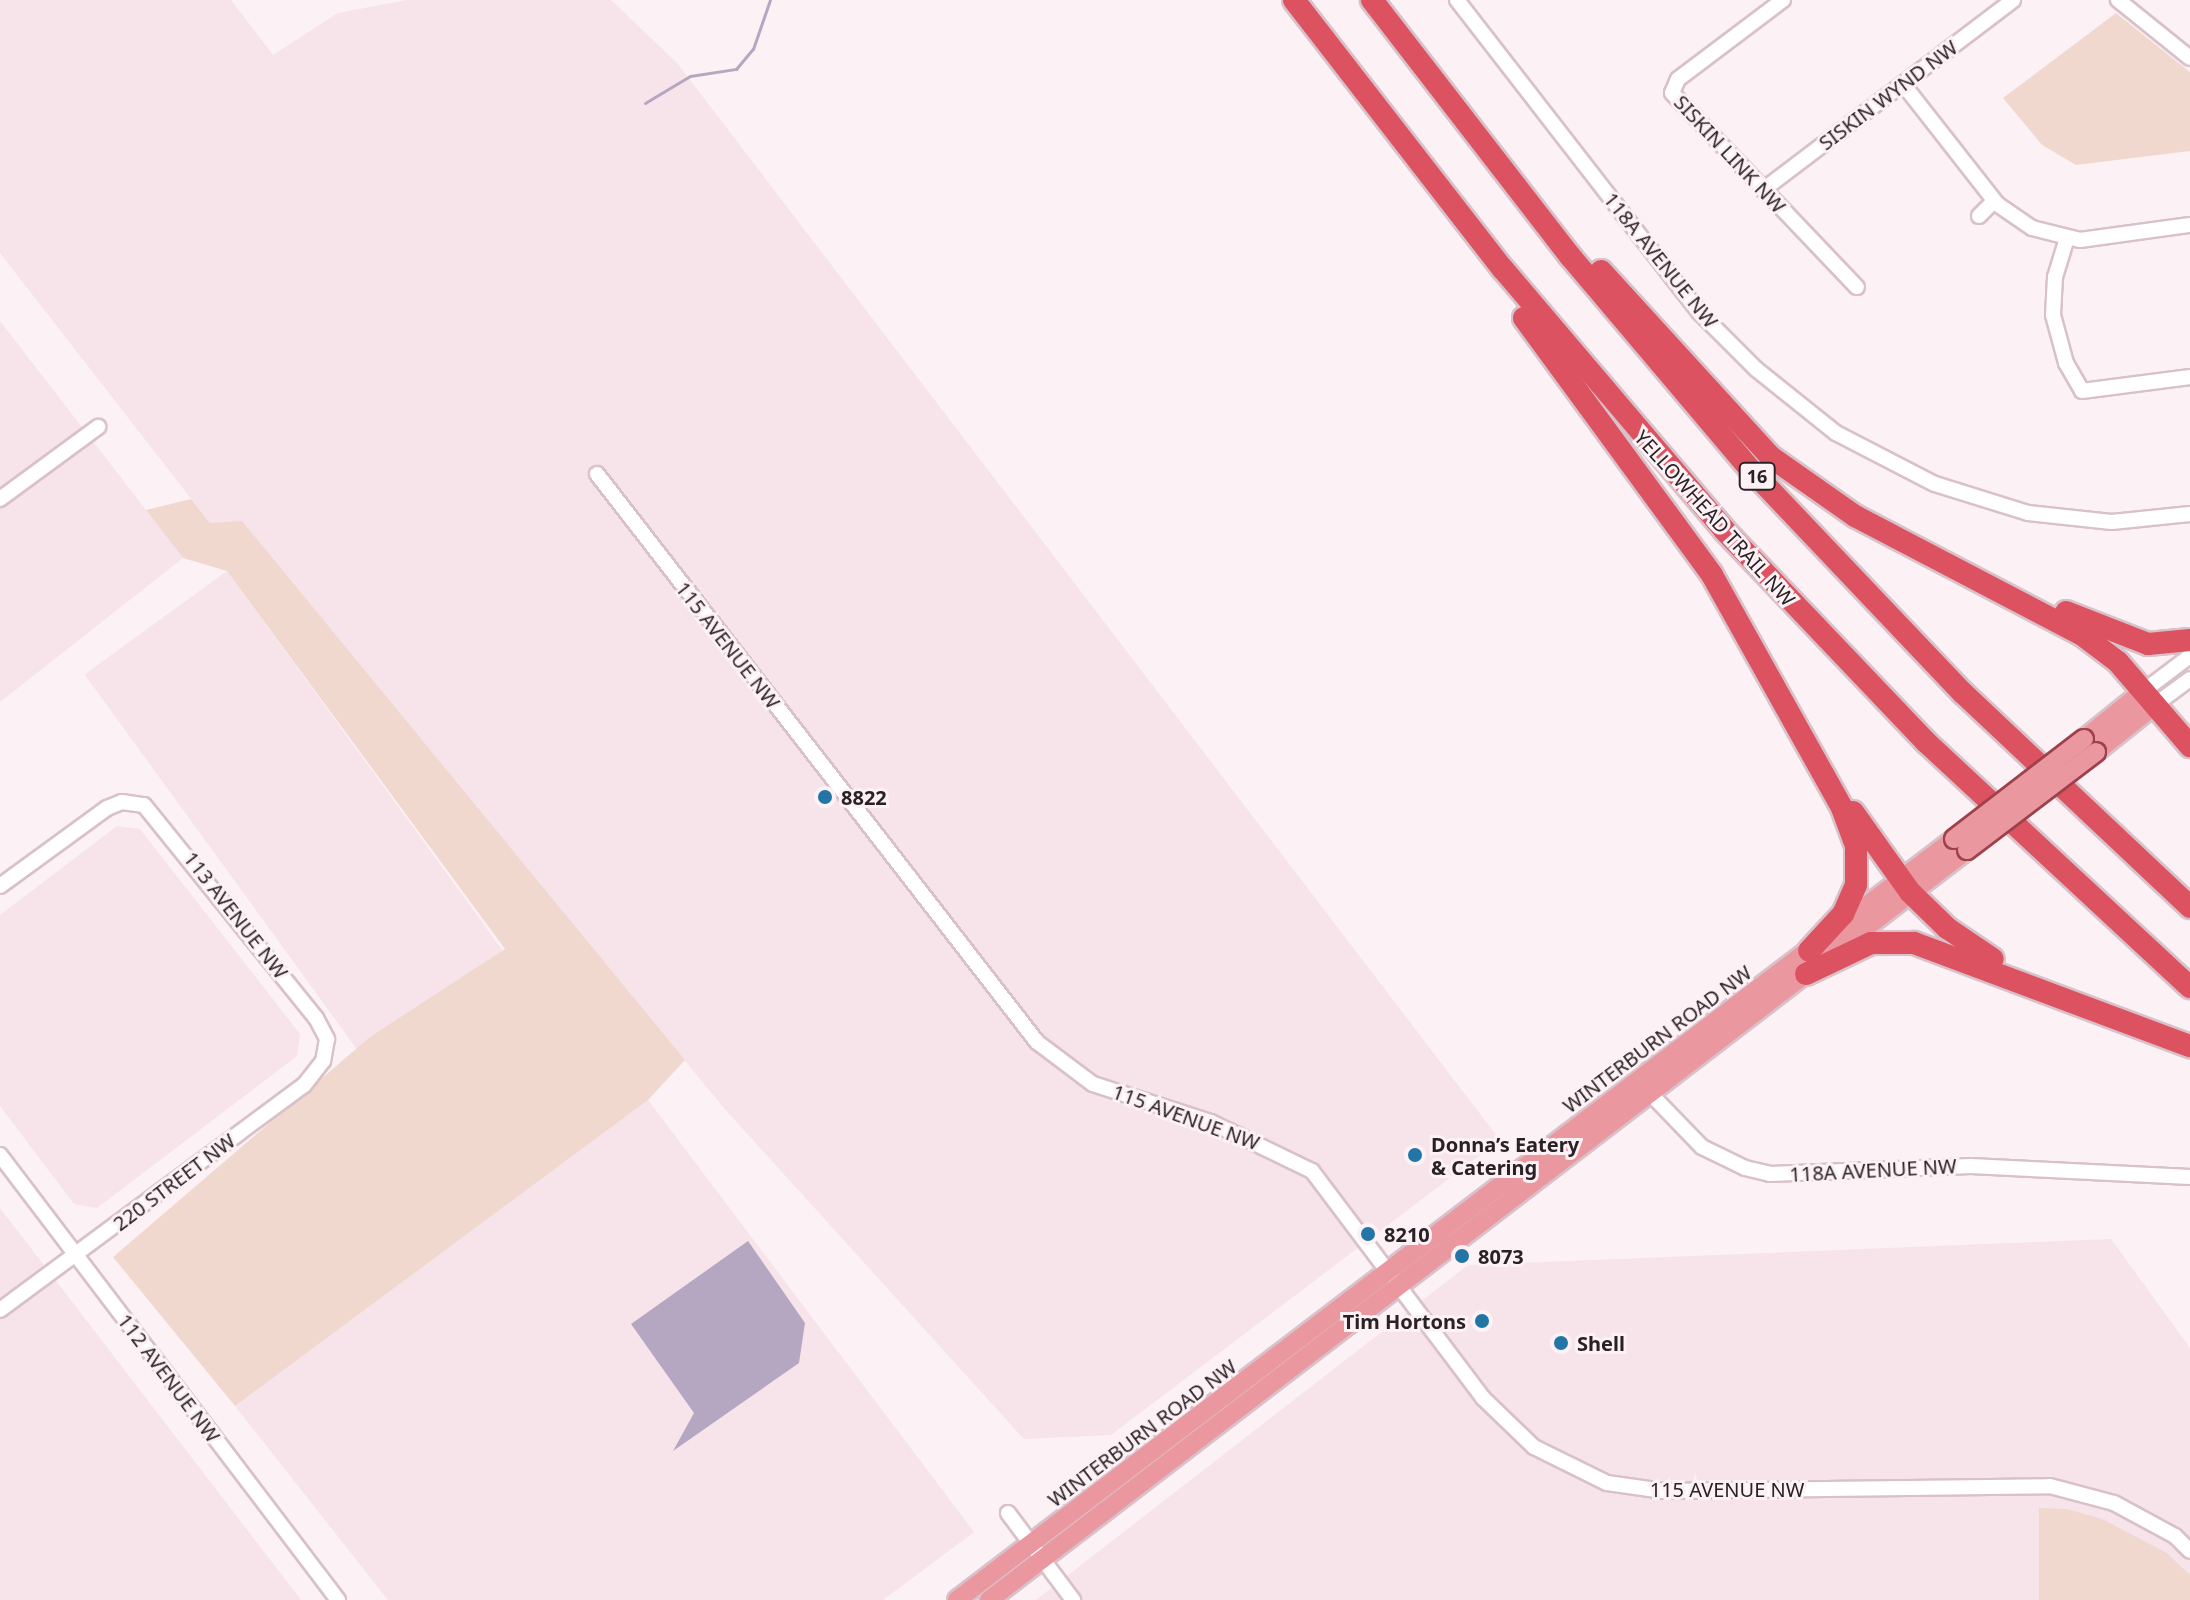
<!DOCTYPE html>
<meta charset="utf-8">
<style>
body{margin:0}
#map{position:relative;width:2190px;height:1600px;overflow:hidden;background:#fcf1f5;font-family:"Noto Sans",sans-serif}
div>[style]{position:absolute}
.built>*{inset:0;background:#f7e3ea;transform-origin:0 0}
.green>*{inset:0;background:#f0d8cf}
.water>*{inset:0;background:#b5a7c2}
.stream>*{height:3px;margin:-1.5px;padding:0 1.5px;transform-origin:1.5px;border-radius:1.5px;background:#b5a7c2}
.roads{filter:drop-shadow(2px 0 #d9c1c9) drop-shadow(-2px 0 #d9c1c9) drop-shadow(0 2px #d9c1c9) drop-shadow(0 -2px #d9c1c9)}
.minor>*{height:14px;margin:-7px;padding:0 7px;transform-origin:7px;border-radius:7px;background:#fff}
.major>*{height:18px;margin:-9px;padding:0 9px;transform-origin:9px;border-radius:9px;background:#ea97a0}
.highway>*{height:22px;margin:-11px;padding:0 11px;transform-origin:11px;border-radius:11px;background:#dc5260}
.bridges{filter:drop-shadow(2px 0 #9e414b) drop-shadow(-2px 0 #9e414b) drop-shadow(0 2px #9e414b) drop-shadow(0 -2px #9e414b)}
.major-bridge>*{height:18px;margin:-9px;padding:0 9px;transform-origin:9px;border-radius:9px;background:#ea97a0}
.dots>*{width:22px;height:22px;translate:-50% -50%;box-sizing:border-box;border:4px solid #fcf1f5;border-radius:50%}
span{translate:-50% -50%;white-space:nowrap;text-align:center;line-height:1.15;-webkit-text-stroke:6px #fcf1f5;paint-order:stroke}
.shield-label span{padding:2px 6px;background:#fcf1f5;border:2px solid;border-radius:6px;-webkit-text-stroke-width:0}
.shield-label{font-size:18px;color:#2a2124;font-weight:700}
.street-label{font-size:20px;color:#2a2124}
.poi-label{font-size:20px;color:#2a2124;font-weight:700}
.left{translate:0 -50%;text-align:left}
.right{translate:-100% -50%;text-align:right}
</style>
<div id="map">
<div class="built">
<i style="clip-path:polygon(0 0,231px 0,273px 55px,338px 13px,407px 0,611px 0,677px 63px,1500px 1140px,1111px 1435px,1024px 1439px,723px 1107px,242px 522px,210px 523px,0 253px)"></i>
<i style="clip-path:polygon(0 321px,183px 558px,0 702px)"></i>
<i style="left:227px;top:571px;width:469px;height:176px;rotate:54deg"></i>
<i style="clip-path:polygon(117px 826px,140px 829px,300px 1034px,297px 1056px,97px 1208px,74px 1204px,0 1106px,0 915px)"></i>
<i style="clip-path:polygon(648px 1100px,974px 1532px,883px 1600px,388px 1600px,235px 1406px)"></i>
<i style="clip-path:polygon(0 1208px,301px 1600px,0 1600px)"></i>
<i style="clip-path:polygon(2111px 1239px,2190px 1348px,2190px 1600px,1036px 1600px,1468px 1265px)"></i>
</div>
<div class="green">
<i style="clip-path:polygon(2116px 13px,2190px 72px,2190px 151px,2076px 165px,2042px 145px,2003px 98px)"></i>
<i style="clip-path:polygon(191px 499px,210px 523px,242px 521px,685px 1060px,648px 1100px,235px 1406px,113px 1257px,370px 1037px,505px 949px,227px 571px,183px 558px,146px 510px)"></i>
<i style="clip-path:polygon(2039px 1508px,2067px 1509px,2102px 1519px,2167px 1553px,2190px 1575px,2190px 1600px,2039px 1600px)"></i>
</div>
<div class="water">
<i style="clip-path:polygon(748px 1241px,805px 1323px,799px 1363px,673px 1451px,694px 1413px,631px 1324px)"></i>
</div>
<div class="stream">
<i style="left:645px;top:103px;width:52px;rotate:-31deg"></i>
<i style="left:690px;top:76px;width:47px;rotate:-8.7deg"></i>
<i style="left:736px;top:69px;width:26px;rotate:-50deg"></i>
<i style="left:753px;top:49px;width:52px;rotate:-70.9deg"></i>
</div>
<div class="roads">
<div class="minor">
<i style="left:1457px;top:0;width:395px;rotate:52.2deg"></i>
<i style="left:1699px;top:312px;width:81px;rotate:45deg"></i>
<i style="left:1756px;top:369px;width:102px;rotate:38.7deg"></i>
<i style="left:1836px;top:433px;width:111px;rotate:27.3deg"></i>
<i style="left:1935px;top:484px;width:97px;rotate:17.3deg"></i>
<i style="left:2028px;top:513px;width:84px;rotate:6.1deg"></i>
<i style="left:2112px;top:522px;width:78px;rotate:-5.9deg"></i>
<i style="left:1783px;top:0;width:131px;rotate:143deg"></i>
<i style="left:1678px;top:79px;width:15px;rotate:113deg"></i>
<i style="left:1672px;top:93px;width:268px;rotate:46.4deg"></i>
<i style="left:2118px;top:0;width:92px;rotate:38.9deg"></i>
<i style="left:1903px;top:84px;width:152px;rotate:51.9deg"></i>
<i style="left:1997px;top:204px;width:42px;rotate:34.4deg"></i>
<i style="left:2032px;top:228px;width:49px;rotate:14deg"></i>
<i style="left:2080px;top:240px;width:111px;rotate:-7.8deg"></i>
<i style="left:1763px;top:190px;width:314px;rotate:-37.2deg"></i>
<i style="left:1979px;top:216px;width:21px;rotate:-45deg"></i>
<i style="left:2067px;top:238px;width:41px;rotate:107.1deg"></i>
<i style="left:2055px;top:277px;width:38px;rotate:93deg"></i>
<i style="left:2053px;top:315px;width:50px;rotate:74.8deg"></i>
<i style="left:2066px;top:363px;width:32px;rotate:60deg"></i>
<i style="left:2082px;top:391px;width:109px;rotate:-7.4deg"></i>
<i style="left:597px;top:474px;width:718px;rotate:52.24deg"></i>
<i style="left:1037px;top:1042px;width:70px;rotate:36.9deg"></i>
<i style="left:1093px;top:1084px;width:124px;rotate:17.9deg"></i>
<i style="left:1211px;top:1122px;width:112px;rotate:25.9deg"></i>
<i style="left:1312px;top:1171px;width:284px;rotate:53deg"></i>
<i style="left:1483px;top:1398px;width:71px;rotate:43.9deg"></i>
<i style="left:1534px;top:1447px;width:81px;rotate:26.3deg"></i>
<i style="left:1607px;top:1483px;width:57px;rotate:8.1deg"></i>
<i style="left:1663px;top:1491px;width:387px;rotate:-0.7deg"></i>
<i style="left:2050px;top:1486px;width:66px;rotate:14.9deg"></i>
<i style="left:2114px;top:1503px;width:69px;rotate:28.4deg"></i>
<i style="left:2175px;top:1536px;width:21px;rotate:45deg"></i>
<i style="left:0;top:499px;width:122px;rotate:-36.3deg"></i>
<i style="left:2145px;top:690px;width:56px;rotate:-37.1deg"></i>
<i style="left:2156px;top:704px;width:42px;rotate:-36.3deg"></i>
<i style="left:0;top:886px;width:132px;rotate:-36.1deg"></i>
<i style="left:107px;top:808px;width:16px;rotate:-22deg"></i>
<i style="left:122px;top:802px;width:22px;rotate:8deg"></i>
<i style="left:144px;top:805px;width:274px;rotate:51.1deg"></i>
<i style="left:316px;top:1018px;width:24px;rotate:62deg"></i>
<i style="left:327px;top:1039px;width:22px;rotate:100deg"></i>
<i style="left:323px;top:1061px;width:31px;rotate:128deg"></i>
<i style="left:304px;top:1085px;width:378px;rotate:143.5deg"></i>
<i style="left:1643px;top:1086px;width:85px;rotate:46deg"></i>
<i style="left:1702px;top:1147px;width:48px;rotate:26deg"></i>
<i style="left:1745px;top:1168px;width:26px;rotate:13deg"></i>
<i style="left:1770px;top:1174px;width:201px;rotate:-2.3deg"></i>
<i style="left:1971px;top:1166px;width:219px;rotate:2.9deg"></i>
<i style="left:0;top:1155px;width:559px;rotate:52.78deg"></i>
<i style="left:1008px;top:1513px;width:109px;rotate:53.2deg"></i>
</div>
<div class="major">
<i style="left:2084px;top:739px;width:78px;rotate:-38.8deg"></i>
<i style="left:2096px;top:752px;width:77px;rotate:-38.7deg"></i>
<i style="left:957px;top:1600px;width:1254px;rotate:-37.35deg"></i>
<i style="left:989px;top:1600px;width:1232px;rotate:-37.48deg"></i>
</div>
<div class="highway">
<i style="left:1294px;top:0;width:341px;rotate:52.2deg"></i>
<i style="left:1503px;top:269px;width:343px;rotate:49.7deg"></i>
<i style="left:1725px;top:531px;width:291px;rotate:46.4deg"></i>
<i style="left:1926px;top:742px;width:360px;rotate:42.9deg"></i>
<i style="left:1372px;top:0;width:324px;rotate:52.3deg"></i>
<i style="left:1570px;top:256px;width:282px;rotate:49.8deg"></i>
<i style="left:1752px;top:471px;width:306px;rotate:46.5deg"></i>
<i style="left:1963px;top:693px;width:312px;rotate:43.3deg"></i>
<i style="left:1601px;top:271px;width:252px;rotate:47.6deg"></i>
<i style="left:1771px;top:457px;width:103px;rotate:35.1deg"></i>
<i style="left:1855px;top:516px;width:255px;rotate:27.6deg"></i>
<i style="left:2081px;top:634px;width:46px;rotate:37.1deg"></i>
<i style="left:2118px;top:662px;width:111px;rotate:49.4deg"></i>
<i style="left:1524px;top:318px;width:318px;rotate:53.8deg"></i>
<i style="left:1712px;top:575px;width:267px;rotate:60.8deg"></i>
<i style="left:1842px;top:808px;width:40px;rotate:69.8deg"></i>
<i style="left:1856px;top:846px;width:39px;rotate:90deg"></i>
<i style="left:1856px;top:885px;width:32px;rotate:114deg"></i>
<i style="left:1843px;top:914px;width:50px;rotate:132.6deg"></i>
<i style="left:2066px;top:612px;width:88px;rotate:21.3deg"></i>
<i style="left:2148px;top:644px;width:42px;rotate:-5.4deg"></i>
<i style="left:1853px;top:812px;width:98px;rotate:54.5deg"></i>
<i style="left:1910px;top:892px;width:52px;rotate:44.2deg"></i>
<i style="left:1947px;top:928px;width:55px;rotate:34deg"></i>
<i style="left:1806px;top:974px;width:72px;rotate:-25.5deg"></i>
<i style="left:1871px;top:943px;width:43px"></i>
<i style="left:1914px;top:943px;width:295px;rotate:20.5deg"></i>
</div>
</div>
<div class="bridges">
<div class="major-bridge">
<i style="left:1954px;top:839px;width:164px;rotate:-37.6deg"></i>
<i style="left:1967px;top:850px;width:162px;rotate:-37.2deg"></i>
</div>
</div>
<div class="dots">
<i style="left:825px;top:797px;background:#2375a6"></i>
<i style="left:1415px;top:1155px;background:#2375a6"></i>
<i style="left:1368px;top:1234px;background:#2375a6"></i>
<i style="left:1462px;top:1256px;background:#2375a6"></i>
<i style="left:1482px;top:1321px;background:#2375a6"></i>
<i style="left:1561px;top:1343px;background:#2375a6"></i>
</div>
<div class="shield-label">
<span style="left:1757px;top:476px">16</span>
</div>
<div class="street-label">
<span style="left:1888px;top:95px;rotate:-37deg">SISKIN WYND NW</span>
<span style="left:1730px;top:154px;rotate:47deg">SISKIN LINK NW</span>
<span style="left:1661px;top:260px;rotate:51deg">118A AVENUE NW</span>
<span style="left:1715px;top:518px;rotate:48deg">YELLOWHEAD TRAIL NW</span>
<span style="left:728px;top:645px;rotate:52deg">115 AVENUE NW</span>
<span style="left:236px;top:915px;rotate:52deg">113 AVENUE NW</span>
<span style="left:1657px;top:1039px;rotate:-37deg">WINTERBURN ROAD NW</span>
<span style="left:1186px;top:1117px;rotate:20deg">115 AVENUE NW</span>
<span style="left:1873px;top:1170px;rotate:-3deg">118A AVENUE NW</span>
<span style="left:174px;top:1182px;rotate:-37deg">220 STREET NW</span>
<span style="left:169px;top:1378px;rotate:53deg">112 AVENUE NW</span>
<span style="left:1142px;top:1433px;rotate:-37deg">WINTERBURN ROAD NW</span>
<span style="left:1727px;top:1489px">115 AVENUE NW</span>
</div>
<div class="poi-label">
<span class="left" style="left:841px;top:797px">8822</span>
<span class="left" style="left:1431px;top:1156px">Donna’s Eatery<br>&amp; Catering</span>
<span class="left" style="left:1384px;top:1234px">8210</span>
<span class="left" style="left:1478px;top:1256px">8073</span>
<span class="right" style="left:1466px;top:1321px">Tim Hortons</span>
<span class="left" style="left:1577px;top:1343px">Shell</span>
</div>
</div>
